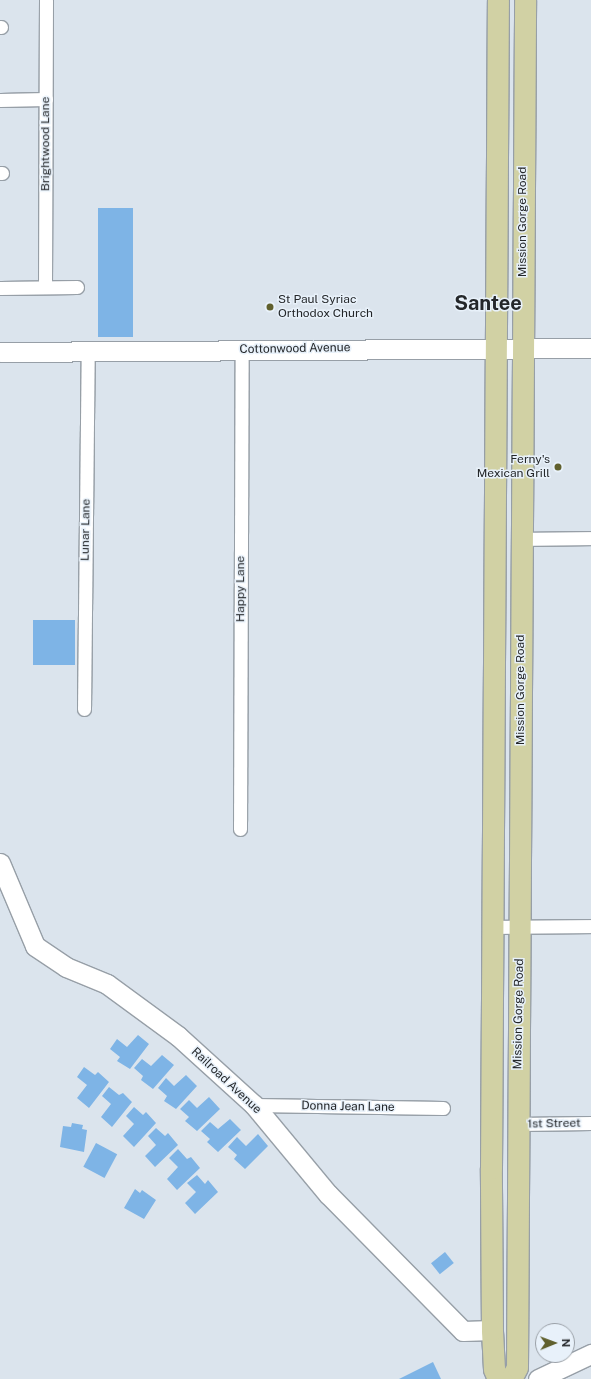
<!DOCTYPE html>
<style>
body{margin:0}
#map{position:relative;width:591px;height:1379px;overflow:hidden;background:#dbe4ed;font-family:"Public Sans",sans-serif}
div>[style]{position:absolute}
.building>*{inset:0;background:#7eb4e6;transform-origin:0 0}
.roads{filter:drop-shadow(1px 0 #979fa7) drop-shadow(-1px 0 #979fa7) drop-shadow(0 1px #979fa7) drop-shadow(0 -1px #979fa7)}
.street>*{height:13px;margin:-6.5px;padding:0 6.5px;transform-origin:6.5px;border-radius:6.5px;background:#fff}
.secondary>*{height:19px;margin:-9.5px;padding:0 9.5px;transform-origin:9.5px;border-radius:9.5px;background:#fff}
.primary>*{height:21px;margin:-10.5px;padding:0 10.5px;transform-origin:10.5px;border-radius:10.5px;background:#d1d1a4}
.dots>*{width:11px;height:11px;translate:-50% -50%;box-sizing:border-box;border:2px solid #e8f1fa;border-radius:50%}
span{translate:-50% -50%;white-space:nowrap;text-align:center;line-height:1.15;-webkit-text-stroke:3px #e8f1fa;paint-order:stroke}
.street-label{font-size:12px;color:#24272a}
.poi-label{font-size:12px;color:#24272a}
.left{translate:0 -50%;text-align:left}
.right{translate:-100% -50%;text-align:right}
.town-label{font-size:20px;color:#24272a;font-weight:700}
.north{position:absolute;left:535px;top:1323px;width:40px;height:40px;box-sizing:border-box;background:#e8f1fa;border:1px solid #9aa0a7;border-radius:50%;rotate:89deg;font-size:11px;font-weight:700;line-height:16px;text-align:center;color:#24272a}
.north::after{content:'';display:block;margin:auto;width:14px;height:18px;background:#60602d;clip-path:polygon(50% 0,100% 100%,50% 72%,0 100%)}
</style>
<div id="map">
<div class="building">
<i style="left:133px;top:208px;width:129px;height:35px;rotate:90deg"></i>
<i style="left:33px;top:620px;width:42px;height:45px"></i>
<i style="clip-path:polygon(138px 1035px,149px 1044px,130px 1069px,117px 1061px,120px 1057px,110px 1049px,117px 1039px,127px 1047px)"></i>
<i style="clip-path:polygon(162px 1055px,174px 1065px,153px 1089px,141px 1080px,143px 1076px,134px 1068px,142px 1059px,151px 1066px)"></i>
<i style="clip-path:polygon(84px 1067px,95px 1075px,98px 1072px,109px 1082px,89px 1108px,77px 1098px,87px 1085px,77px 1077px)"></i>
<i style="clip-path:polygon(186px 1075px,197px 1086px,176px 1109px,164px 1101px,167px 1096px,158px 1088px,166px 1078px,174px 1086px)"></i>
<i style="clip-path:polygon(109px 1087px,119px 1095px,123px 1093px,132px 1102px,112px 1127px,101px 1117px,111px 1104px,102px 1096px)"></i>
<i style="clip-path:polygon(209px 1097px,220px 1109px,197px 1131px,185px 1121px,189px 1117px,180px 1109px,189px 1100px,197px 1108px)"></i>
<i style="clip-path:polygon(134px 1107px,143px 1115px,146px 1112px,156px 1123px,134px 1147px,123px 1136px,134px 1124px,126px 1116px)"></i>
<i style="clip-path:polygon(230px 1119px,241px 1130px,218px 1152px,207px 1142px,210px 1139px,201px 1131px,210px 1122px,218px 1129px)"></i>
<i style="clip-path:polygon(72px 1123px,83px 1125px,82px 1129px,87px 1130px,84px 1152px,60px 1147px,63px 1126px,71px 1127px)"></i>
<i style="clip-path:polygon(156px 1128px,165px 1136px,168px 1133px,178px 1145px,155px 1167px,145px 1156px,156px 1145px,148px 1136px)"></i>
<i style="clip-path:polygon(258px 1134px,268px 1146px,245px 1169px,234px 1159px,237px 1155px,228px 1147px,237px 1137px,246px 1146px)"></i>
<i style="left:96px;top:1143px;width:24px;height:27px;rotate:28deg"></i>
<i style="clip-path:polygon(178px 1149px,187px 1159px,191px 1157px,200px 1168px,177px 1190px,167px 1179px,178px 1167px,169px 1158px)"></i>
<i style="clip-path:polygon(197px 1175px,205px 1184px,208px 1180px,218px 1192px,195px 1214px,185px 1203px,196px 1192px,187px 1183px)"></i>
<i style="clip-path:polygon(135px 1189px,140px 1193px,142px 1190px,156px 1200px,144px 1219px,124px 1208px)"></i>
<i style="left:445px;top:1252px;width:14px;height:18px;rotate:51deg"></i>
<i style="clip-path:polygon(433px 1362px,441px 1379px,399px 1379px)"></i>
</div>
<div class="roads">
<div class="street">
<i style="left:0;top:27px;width:1px"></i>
<i style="left:0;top:100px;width:46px;rotate:-1.2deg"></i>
<i style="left:0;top:173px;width:2px"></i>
<i style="left:45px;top:287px;width:287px;rotate:-89.8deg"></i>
<i style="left:0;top:288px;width:77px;rotate:-0.7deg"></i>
<i style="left:521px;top:539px;width:70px;rotate:-0.8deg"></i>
<i style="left:84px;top:709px;width:357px;rotate:-89.4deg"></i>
<i style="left:240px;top:829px;width:479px;rotate:-89.8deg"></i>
<i style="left:494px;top:927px;width:97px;rotate:-0.6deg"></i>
<i style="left:254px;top:1105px;width:189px;rotate:0.9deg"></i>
<i style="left:518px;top:1124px;width:73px;rotate:-0.8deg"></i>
</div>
<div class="secondary">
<i style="left:0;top:352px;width:591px;rotate:-0.39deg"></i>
<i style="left:0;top:863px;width:90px;rotate:67.1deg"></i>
<i style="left:35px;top:946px;width:37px;rotate:34deg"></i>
<i style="left:66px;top:967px;width:44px;rotate:22.5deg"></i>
<i style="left:107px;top:984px;width:88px;rotate:36.2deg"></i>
<i style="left:178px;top:1036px;width:103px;rotate:42.2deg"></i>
<i style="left:254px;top:1105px;width:116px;rotate:50.3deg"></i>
<i style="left:328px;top:1194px;width:192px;rotate:45.4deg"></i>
<i style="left:463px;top:1331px;width:29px;rotate:-2deg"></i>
<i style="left:538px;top:1379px;width:59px;rotate:-25.3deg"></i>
</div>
<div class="primary">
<i style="left:498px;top:1379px;width:11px;rotate:-112deg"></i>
<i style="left:494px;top:1369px;width:39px;rotate:-93deg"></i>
<i style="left:492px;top:1330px;width:162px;rotate:-90.4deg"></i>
<i style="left:491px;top:1168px;width:1168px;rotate:-89.66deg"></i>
<i style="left:511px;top:1379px;width:13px;rotate:-63deg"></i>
<i style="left:517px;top:1367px;width:1367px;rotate:-89.66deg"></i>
</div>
</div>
<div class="dots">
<i style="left:270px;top:307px;background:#60602d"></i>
<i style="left:558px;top:467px;background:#60602d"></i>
</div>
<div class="street-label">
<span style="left:46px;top:144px;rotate:-90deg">Brightwood Lane</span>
<span style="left:523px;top:222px;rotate:-90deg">Mission Gorge Road</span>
<span style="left:295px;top:349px;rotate:-1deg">Cottonwood Avenue</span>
<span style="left:86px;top:530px;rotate:-89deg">Lunar Lane</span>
<span style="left:241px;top:589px;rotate:-90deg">Happy Lane</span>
<span style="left:521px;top:690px;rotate:-90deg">Mission Gorge Road</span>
<span style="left:519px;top:1014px;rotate:-89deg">Mission Gorge Road</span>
<span style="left:226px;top:1081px;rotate:43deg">Railroad Avenue</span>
<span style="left:348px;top:1107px;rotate:1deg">Donna Jean Lane</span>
<span style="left:554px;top:1124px;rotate:-1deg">1st Street</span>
</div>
<div class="poi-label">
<span class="left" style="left:278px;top:307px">St Paul Syriac<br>Orthodox Church</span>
<span class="right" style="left:550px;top:467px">Ferny's<br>Mexican Grill</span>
</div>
<div class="town-label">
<span style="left:488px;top:303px">Santee</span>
</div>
<div class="north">N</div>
</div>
